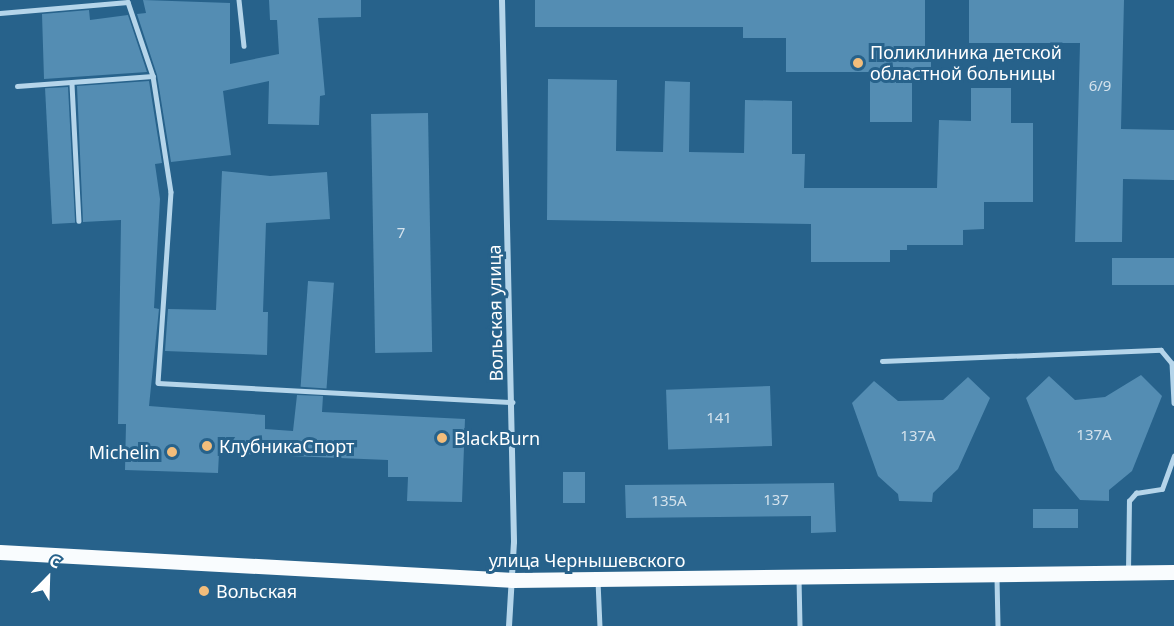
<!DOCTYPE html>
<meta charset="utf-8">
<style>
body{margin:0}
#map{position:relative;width:1174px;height:626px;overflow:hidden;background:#27628b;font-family:"Noto Sans",sans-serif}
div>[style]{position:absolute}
.building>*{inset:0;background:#548db3;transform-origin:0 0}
.lane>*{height:4.5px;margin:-2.25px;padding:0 2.25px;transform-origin:2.25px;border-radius:2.25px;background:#b5d5ea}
.street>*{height:6px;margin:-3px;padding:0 3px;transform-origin:3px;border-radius:3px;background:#b5d5ea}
.primary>*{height:15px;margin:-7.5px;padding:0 7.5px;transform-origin:7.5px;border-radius:7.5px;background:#f9fcfe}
.dots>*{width:16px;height:16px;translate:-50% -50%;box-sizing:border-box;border:3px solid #27628b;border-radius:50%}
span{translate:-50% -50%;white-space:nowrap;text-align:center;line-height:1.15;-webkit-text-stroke:6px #27628b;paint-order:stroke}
.number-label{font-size:15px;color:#d4e2ec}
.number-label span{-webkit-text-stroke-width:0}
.poi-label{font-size:18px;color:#fff}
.left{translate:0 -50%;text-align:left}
.right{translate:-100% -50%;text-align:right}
.street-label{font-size:18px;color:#fff}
.north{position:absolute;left:18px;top:548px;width:60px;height:60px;-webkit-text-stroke:4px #27628b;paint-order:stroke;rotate:23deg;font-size:16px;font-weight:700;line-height:24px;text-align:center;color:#fff}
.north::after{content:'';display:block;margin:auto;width:21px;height:27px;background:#fff;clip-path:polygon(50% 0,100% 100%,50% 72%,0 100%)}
</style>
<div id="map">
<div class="building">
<i style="clip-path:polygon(143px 0,230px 3px,230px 64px,279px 54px,277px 20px,270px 20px,269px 0,361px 0,361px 17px,318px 18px,325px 95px,320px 96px,319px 125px,268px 124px,269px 81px,223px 91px,231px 155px,171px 162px,157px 75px,137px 14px,146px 13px)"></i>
<i style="clip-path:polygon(535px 0,925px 0,925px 54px,931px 54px,931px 78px,912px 78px,912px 122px,870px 122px,870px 72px,786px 72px,786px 38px,743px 38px,743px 27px,535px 27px)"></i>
<i style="clip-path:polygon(969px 0,1124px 0,1121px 129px,1174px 130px,1174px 180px,1123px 179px,1122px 242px,1075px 242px,1080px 43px,969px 43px)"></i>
<i style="clip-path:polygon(89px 10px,90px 20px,128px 15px,147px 72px,44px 79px,42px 14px)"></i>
<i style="clip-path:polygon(548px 79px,617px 80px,616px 151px,663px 152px,665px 81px,690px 82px,689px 152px,744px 153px,745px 100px,792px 101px,792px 154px,805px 154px,804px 188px,937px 188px,939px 120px,971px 121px,971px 88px,1011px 88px,1011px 123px,1033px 123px,1033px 202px,984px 202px,984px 229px,963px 230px,963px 245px,907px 245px,907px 250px,890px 250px,890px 262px,811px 262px,811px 224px,547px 220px)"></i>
<i style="clip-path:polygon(149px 81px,162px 163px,155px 164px,160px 199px,154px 308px,159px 309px,149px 406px,265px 415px,265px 429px,293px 431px,297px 395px,323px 396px,322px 412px,465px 419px,462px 502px,407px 501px,408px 477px,388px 477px,388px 460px,219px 453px,218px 473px,125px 470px,126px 424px,118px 424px,121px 220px,83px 222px,77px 86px)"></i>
<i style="left:68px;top:87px;width:136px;height:23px;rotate:87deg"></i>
<i style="left:428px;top:113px;width:239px;height:57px;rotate:89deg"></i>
<i style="clip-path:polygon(222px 171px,270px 176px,327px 172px,330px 219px,266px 223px,263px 312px,268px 312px,267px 355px,165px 351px,168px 309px,216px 310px)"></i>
<i style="left:1174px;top:258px;width:27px;height:62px;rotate:90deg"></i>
<i style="left:308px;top:281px;width:26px;height:106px;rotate:4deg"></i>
<i style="clip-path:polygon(1141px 375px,1162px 396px,1132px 471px,1109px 490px,1109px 501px,1080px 500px,1055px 470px,1026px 398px,1049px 376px,1075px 400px,1105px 397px)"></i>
<i style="clip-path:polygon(968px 377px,990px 398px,958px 469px,933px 493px,932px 502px,899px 501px,898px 494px,878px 476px,852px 403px,874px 381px,898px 401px,943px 400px)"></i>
<i style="left:770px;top:386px;width:60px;height:104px;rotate:88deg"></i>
<i style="left:563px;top:472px;width:22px;height:31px"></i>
<i style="clip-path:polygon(834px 483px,836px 532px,811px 533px,811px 516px,626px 518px,625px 485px)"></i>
<i style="left:1033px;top:509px;width:45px;height:19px"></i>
</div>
<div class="lane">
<i style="left:239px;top:0;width:46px;rotate:83.8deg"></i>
<i style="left:0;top:13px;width:128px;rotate:-4.9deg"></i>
<i style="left:128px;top:2px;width:78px;rotate:71.3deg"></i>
<i style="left:72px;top:84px;width:137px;rotate:87.1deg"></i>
<i style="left:17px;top:86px;width:136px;rotate:-4.2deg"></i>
<i style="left:153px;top:76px;width:117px;rotate:81.2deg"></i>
<i style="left:171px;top:192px;width:191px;rotate:93.9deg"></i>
<i style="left:158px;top:383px;width:355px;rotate:3.1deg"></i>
<i style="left:882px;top:361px;width:279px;rotate:-2.3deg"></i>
<i style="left:1161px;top:350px;width:17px;rotate:50deg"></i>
<i style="left:1172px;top:363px;width:40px;rotate:87.1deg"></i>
<i style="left:1128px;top:571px;width:70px;rotate:-89.2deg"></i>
<i style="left:1129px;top:501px;width:11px;rotate:-49deg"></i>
<i style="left:1136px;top:493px;width:26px;rotate:-9deg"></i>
<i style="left:1162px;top:489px;width:35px;rotate:-70deg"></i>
<i style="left:799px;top:578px;width:48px;rotate:88.8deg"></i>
<i style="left:997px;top:578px;width:48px;rotate:88.8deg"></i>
<i style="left:598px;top:581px;width:45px;rotate:87.5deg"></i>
</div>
<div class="street">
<i style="left:502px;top:0;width:542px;rotate:88.73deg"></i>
<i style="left:514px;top:542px;width:84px;rotate:93.4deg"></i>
</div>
<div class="primary">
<i style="left:0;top:552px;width:514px;rotate:3.12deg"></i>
<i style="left:513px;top:580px;width:661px;rotate:-0.69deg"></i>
</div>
<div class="dots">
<i style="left:858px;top:63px;background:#f2bd7b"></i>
<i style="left:442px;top:438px;background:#f2bd7b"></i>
<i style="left:207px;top:446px;background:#f2bd7b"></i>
<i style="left:172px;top:452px;background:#f2bd7b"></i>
<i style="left:204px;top:591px;background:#f2bd7b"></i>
</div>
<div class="number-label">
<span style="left:1100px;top:86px">6/9</span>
<span style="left:401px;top:233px">7</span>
<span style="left:719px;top:418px">141</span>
<span style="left:1094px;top:435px">137А</span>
<span style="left:918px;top:436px">137А</span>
<span style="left:776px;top:500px">137</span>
<span style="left:669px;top:501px">135А</span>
</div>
<div class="poi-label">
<span class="left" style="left:870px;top:63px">Поликлиника детской<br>областной больницы</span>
<span class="left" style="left:454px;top:438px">BlackBurn</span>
<span class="left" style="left:219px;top:446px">КлубникаСпорт</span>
<span class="right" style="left:160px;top:452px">Michelin</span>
<span class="left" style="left:216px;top:591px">Вольская</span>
</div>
<div class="street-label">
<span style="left:495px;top:313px;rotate:-91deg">Вольская улица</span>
<span style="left:587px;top:560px">улица Чернышевского</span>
</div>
<div class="north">С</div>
</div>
